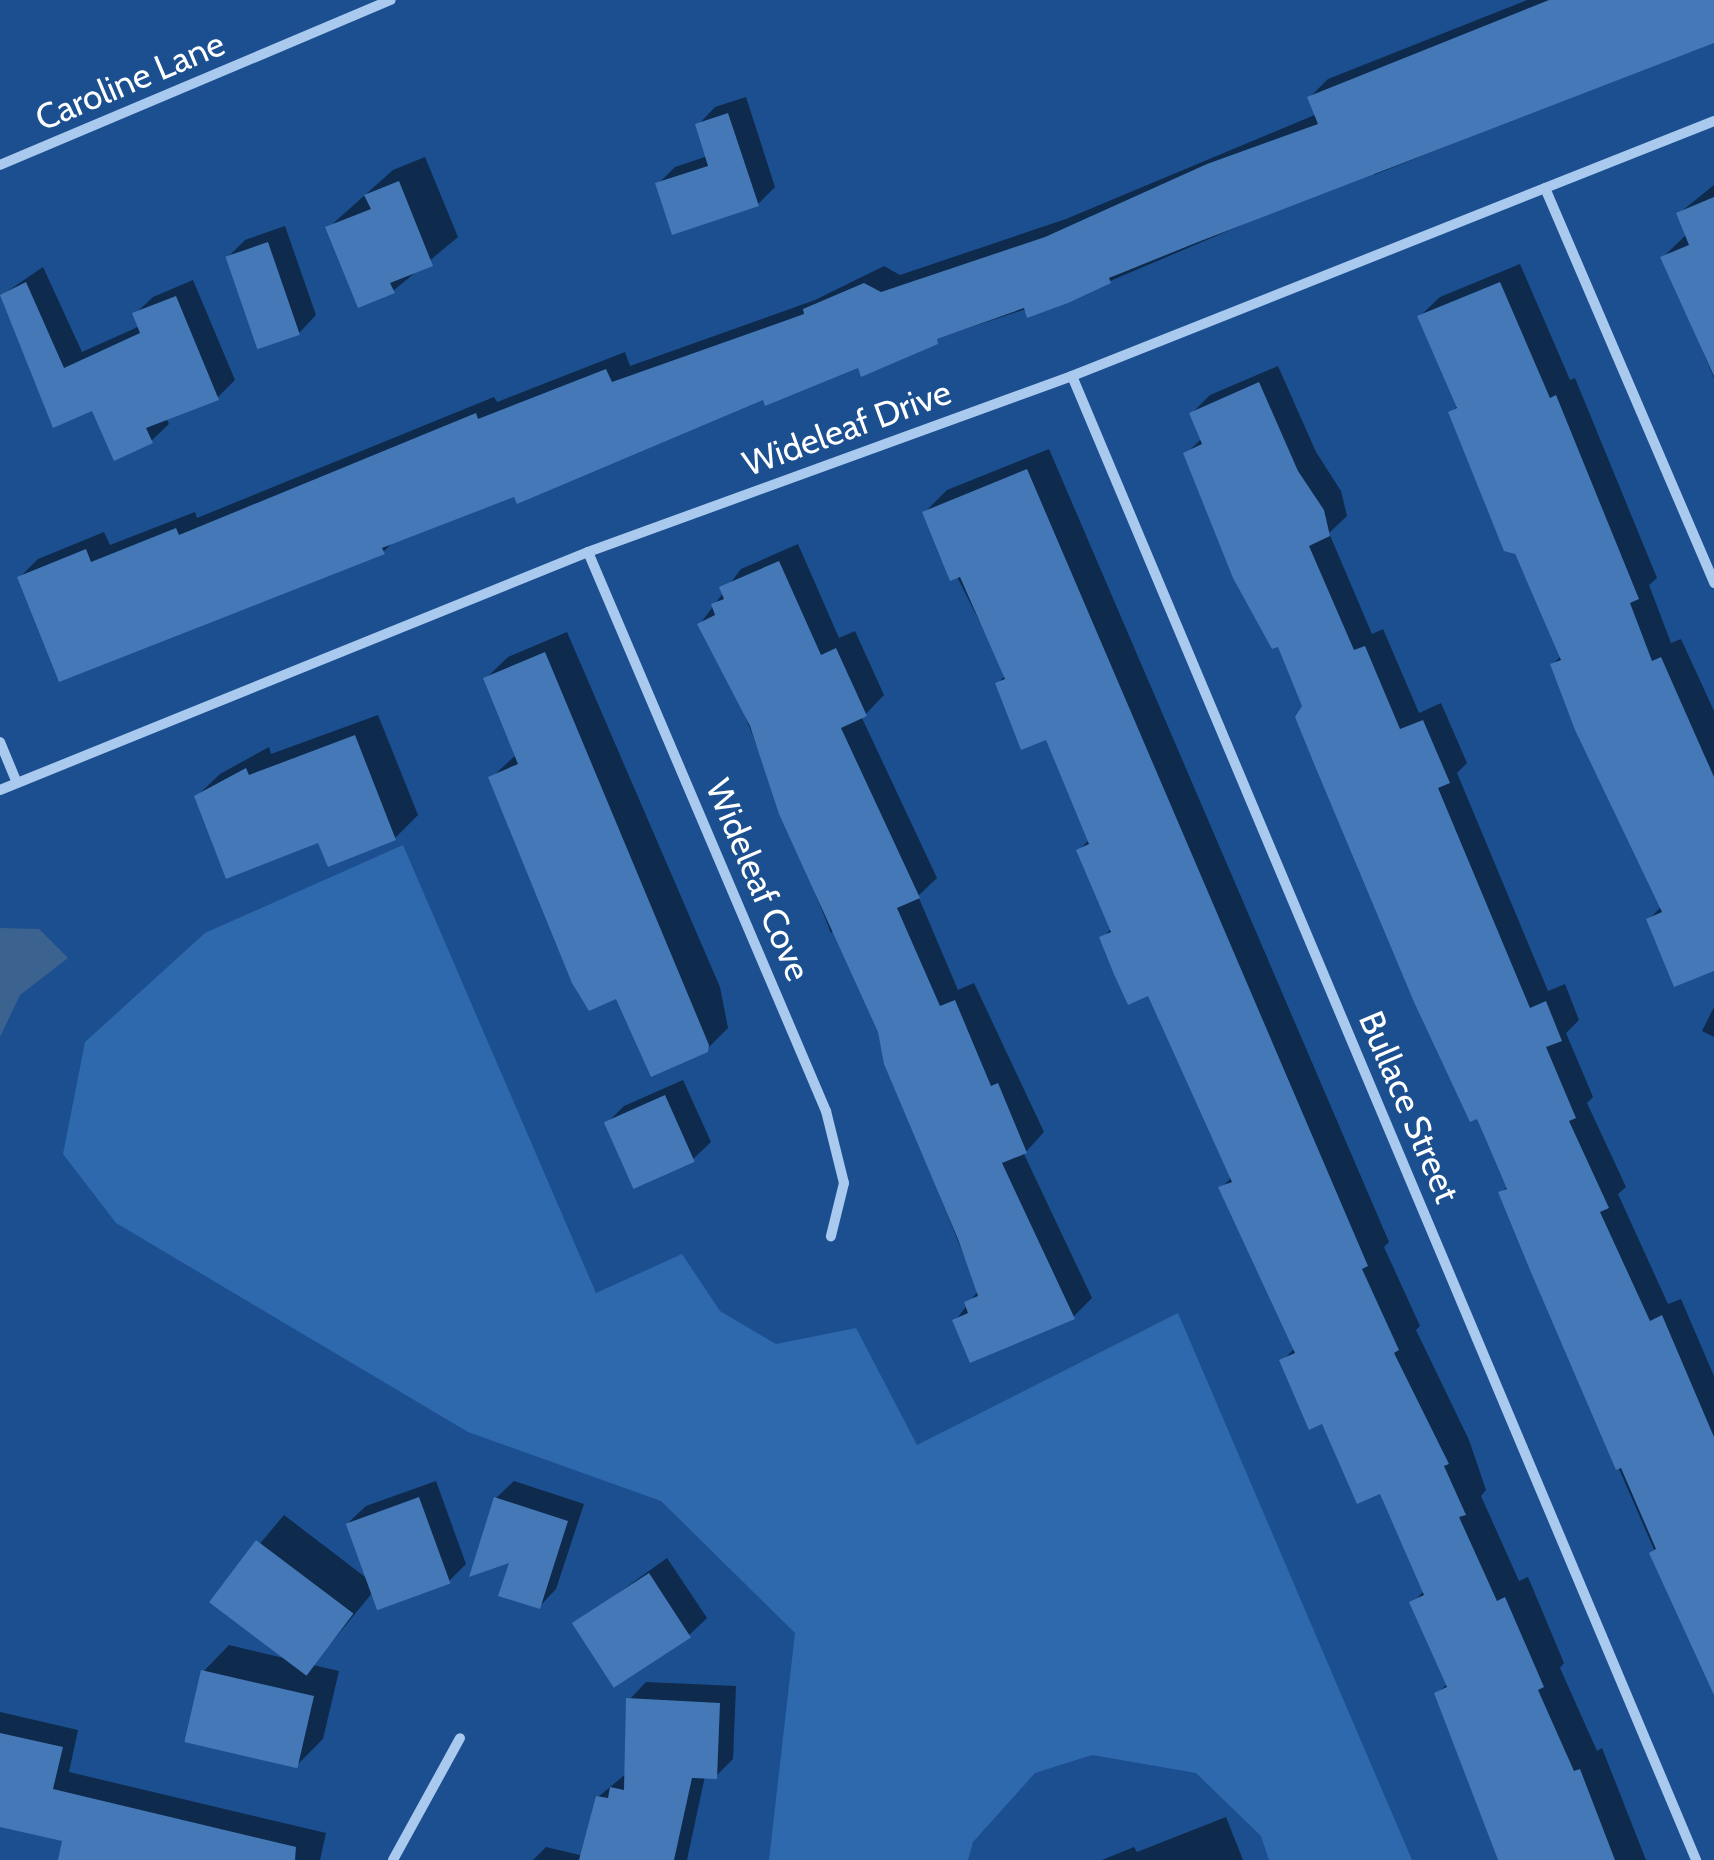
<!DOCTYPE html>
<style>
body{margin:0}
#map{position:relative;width:1714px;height:1860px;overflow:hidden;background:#1b4f8f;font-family:Cabin,sans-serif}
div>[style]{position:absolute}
.green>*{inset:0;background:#2e69ad}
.water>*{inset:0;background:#3c6290}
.shadow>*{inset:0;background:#0007}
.building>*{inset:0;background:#4478b7;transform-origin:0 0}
.minor>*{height:10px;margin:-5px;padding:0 5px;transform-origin:5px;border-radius:5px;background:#a9c9ee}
span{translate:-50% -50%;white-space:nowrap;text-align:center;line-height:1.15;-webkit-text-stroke:8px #1b4f8f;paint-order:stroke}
.street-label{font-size:35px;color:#fff}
</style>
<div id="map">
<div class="green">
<i style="clip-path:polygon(403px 845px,596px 1293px,682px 1254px,720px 1311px,776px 1344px,856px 1328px,917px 1445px,1178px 1313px,1412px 1860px,1269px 1860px,1261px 1836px,1196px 1773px,1092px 1755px,1035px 1773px,973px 1842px,968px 1860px,769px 1860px,795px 1633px,661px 1501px,468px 1432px,116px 1223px,63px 1154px,85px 1042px,205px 933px)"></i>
</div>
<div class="water">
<i style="clip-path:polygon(0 928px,39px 929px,68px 958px,20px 995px,0 1037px)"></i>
</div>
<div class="shadow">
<i style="clip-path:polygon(1527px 0,1714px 0,1714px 39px,1374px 175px,1372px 170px,1110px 281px,764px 396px,395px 540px,383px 552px,20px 577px,38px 559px,104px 532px,110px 545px,195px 512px,197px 518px,494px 397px,497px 402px,625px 352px,630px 366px,815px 300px,884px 266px,900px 275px,1066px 219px,1317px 114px,1310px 97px,1328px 79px)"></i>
<i style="clip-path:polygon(746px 97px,775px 187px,758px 204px,658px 184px,675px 167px,708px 156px,698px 125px,715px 107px)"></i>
<i style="clip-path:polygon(425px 157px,458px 237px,393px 291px,328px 228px,393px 170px)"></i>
<i style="clip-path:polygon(1714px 185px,1714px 378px,1663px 257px,1687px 234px,1678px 214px)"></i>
<i style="clip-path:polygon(285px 226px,316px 315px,299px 333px,228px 257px,245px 240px)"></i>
<i style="clip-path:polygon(1520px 264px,1570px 380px,1575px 378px,1657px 578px,1649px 585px,1671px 643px,1681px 639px,1714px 711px,1714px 968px,1649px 919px,1662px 906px,1552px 665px,1561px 656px,1451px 413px,1458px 405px,1420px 316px,1440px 297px)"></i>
<i style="clip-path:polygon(43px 267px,82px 352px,140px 326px,135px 314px,153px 297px,193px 280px,235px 380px,217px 398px,166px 418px,169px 424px,151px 441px,93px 408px,2px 295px)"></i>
<i style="clip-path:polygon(1278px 366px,1316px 452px,1341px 491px,1347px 516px,1329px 533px,1372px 634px,1383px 629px,1419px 713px,1441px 703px,1467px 763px,1457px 773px,1548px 991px,1565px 984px,1579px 1020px,1566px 1033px,1593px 1097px,1587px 1103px,1626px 1187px,1618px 1194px,1668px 1304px,1681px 1299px,1714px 1376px,1714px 1688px,1533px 1270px,1501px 1193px,1508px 1186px,1279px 643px,1186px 454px,1202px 438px,1192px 413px,1210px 395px)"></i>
<i style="clip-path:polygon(1049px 449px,1389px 1242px,1384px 1247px,1420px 1326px,1416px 1330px,1469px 1440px,1486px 1490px,1481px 1496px,1519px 1581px,1528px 1577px,1564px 1663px,1560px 1668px,1597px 1751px,1602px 1748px,1646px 1860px,1498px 1860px,1437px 1694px,1448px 1683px,1412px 1603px,1425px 1590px,1381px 1491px,1282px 1361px,1295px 1348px,1221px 1188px,1232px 1177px,1149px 993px,1102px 938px,1112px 928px,1079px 850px,1090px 839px,1048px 737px,997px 684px,1006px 675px,925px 512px,947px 490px)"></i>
<i style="clip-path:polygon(798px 544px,839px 638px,855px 631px,884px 695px,862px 718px,937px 878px,918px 896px,958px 990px,974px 983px,1044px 1132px,1024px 1154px,1092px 1298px,1073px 1317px,955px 1321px,978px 1291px,887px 1063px,880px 1031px,837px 930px,831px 933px,720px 653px,700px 624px,741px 569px)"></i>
<i style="clip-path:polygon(567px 632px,720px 987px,728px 1028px,706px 1050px,617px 996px,491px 778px,517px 754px,486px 678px,508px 657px)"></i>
<i style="clip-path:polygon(378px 715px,418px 815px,395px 838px,329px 864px,320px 840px,197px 796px,220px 774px,269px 747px,271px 754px)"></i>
<i style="clip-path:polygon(1714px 1007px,1714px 1037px,1702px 1031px)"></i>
<i style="clip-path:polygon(683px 1080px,711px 1142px,693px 1159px,607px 1123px,624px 1106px)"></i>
<i style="clip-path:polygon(436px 1481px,466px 1564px,448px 1582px,373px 1592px,313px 1665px,339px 1671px,323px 1739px,297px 1765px,203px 1672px,229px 1645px,288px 1659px,212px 1601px,284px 1515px,369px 1580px,348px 1523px,366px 1506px)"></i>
<i style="clip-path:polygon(514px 1481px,584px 1504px,556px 1589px,539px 1607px,513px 1559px,496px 1498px)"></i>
<i style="clip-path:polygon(667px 1558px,707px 1618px,689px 1635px,575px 1624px)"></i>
<i style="clip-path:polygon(646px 1682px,736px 1686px,733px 1759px,716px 1776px,705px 1776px,687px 1860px,533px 1860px,546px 1847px,584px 1856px,598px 1797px,627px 1773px,629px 1700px)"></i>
<i style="clip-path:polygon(0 1712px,78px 1730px,69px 1772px,326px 1833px,320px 1860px,60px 1860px,65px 1839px,0 1823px)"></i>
<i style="clip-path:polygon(1226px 1817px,1243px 1860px,1102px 1860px,1134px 1847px,1137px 1852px)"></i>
</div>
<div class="building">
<i style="clip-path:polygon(1549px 0,1714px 0,1714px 43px,1198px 242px,1109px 278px,1111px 283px,1068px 303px,1027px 318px,1024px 308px,937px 339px,938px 344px,861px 377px,858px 368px,765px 406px,763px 400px,517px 504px,514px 497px,382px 548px,385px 554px,59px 682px,17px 577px,86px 549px,91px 562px,176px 528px,179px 535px,476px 413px,478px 419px,606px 369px,612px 382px,804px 314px,803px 309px,864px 283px,881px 292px,1045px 237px,1207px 164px,1318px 124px,1307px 97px)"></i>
<i style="clip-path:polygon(728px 113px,759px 206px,672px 235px,655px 183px,708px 166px,695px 124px)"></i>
<i style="clip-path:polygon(399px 181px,433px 266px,390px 283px,395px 293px,358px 308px,325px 227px,371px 209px,364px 195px)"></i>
<i style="clip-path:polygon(1714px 197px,1714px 376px,1660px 257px,1689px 245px,1676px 213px)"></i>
<i style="left:268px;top:242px;width:98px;height:45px;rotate:71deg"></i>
<i style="clip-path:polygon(26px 282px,64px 368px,140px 333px,132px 313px,176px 296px,219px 400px,146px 428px,153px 443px,114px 461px,92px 411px,53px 428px,0 295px)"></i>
<i style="clip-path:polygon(1500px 282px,1550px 398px,1556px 395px,1639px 599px,1630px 603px,1652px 661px,1661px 657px,1714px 777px,1714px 971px,1674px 987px,1646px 919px,1662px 912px,1575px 730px,1550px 664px,1561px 660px,1515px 554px,1504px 551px,1448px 412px,1457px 408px,1417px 316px)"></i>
<i style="clip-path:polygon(1259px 382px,1298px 471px,1324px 510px,1330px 536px,1309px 546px,1354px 650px,1365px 646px,1400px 729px,1423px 720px,1450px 783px,1438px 788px,1530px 1008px,1546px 1001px,1562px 1041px,1546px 1047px,1576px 1118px,1569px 1121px,1609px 1208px,1600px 1212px,1650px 1321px,1662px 1315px,1714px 1437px,1714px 1695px,1649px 1553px,1656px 1549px,1621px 1468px,1616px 1470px,1530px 1270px,1498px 1192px,1507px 1189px,1493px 1156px,1477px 1119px,1470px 1122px,1414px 1002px,1315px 766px,1295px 717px,1302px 706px,1278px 647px,1272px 649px,1233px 578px,1183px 453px,1202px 444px,1189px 413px)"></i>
<i style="clip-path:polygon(1027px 469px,1368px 1266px,1362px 1269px,1399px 1350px,1394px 1353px,1449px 1464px,1444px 1466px,1466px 1515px,1459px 1517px,1497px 1601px,1505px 1597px,1544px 1687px,1538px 1690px,1574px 1771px,1580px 1769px,1615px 1860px,1498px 1860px,1434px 1693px,1447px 1687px,1409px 1602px,1424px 1595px,1380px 1494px,1357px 1504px,1322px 1424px,1309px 1430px,1279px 1360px,1295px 1353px,1218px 1187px,1232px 1182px,1148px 996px,1128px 1005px,1113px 972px,1099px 937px,1111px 932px,1076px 850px,1089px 844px,1046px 740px,1021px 750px,995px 683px,1005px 679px,960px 577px,950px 581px,922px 512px)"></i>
<i style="clip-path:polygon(779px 561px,821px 655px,836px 648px,867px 716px,841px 728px,920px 898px,897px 908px,940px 1006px,955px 1000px,991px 1086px,998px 1083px,1027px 1153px,1002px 1163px,1075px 1319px,970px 1363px,952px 1320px,968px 1313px,964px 1302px,978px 1296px,958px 1239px,884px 1064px,878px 1032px,779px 814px,750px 726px,697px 624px,715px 615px,711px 604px,724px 599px,719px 587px)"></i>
<i style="clip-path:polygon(545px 652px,709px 1045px,708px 1052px,651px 1077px,616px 999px,589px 1011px,572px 983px,488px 777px,518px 764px,483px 678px)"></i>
<i style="clip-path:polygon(355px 735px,396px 840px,328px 867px,318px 843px,226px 879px,194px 796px,246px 768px,249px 775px)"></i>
<i style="left:665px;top:1095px;width:73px;height:67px;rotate:66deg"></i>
<i style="left:419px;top:1497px;width:92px;height:78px;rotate:70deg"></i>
<i style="clip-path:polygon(494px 1497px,568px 1521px,540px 1609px,498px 1596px,509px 1563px,469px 1577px)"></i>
<i style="left:256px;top:1540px;width:122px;height:78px;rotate:37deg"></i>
<i style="left:649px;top:1573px;width:77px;height:92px;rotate:57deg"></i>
<i style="left:201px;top:1670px;width:116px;height:74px;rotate:13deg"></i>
<i style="clip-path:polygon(626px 1698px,720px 1703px,717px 1779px,692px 1778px,674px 1860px,579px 1860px,596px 1796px,608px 1798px,610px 1787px,624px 1790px)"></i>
<i style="clip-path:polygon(0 1733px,63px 1747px,53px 1789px,296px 1847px,295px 1860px,58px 1860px,62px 1841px,0 1827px)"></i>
</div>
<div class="minor">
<i style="left:0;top:165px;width:424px;rotate:-22.9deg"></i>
<i style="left:1545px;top:188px;width:430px;rotate:66.8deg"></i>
<i style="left:1072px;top:376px;width:1610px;rotate:67.19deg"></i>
<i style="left:588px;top:552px;width:608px;rotate:66.94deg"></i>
<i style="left:826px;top:1111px;width:74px;rotate:76deg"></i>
<i style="left:844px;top:1183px;width:55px;rotate:103.8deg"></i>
<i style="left:0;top:742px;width:44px;rotate:67.5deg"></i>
<i style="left:0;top:790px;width:634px;rotate:-22.04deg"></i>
<i style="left:588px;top:552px;width:515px;rotate:-19.98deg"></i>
<i style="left:1072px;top:376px;width:691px;rotate:-21.66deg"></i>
<i style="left:393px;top:1860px;width:139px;rotate:-61.2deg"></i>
</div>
<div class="street-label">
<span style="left:130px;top:81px;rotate:-23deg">Caroline Lane</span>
<span style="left:847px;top:428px;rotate:-20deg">Wideleaf Drive</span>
<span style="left:758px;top:880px;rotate:67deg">Wideleaf Cove</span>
<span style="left:1409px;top:1107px;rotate:67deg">Bullace Street</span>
</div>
</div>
